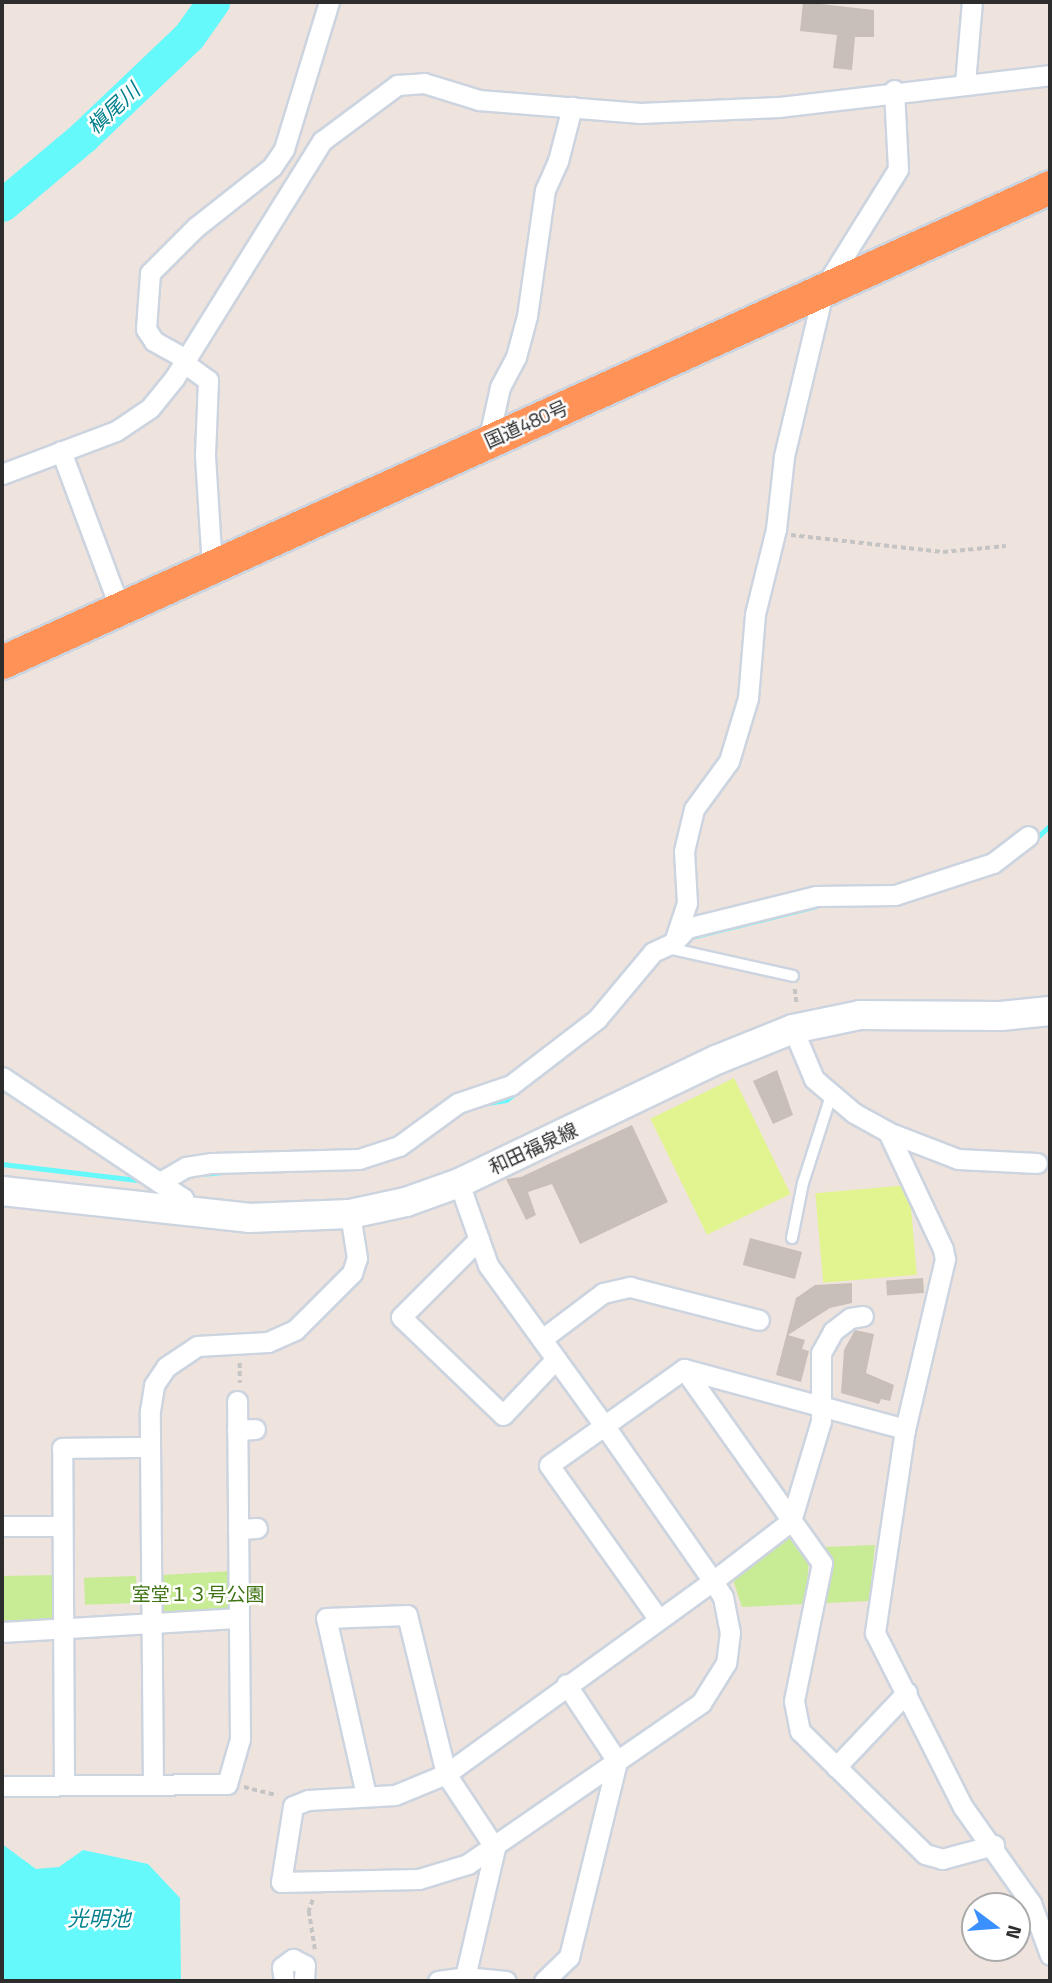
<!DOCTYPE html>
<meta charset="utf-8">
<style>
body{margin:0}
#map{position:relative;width:1052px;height:1983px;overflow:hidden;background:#efe3de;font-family:"Titillium Web","Noto Sans JP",sans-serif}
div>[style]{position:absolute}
.green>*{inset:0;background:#c8eb95;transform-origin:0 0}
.pitch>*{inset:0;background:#e2f490;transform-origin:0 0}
.water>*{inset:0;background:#66f9fc}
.stream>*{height:5px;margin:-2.5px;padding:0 2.5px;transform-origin:2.5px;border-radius:2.5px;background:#66f9fc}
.river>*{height:33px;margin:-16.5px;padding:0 16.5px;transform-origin:16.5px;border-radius:16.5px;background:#66f9fc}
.building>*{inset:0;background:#c8bfb9;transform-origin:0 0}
.path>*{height:3.5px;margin-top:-1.75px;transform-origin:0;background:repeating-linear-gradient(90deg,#c4c4c4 0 5px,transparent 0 8.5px)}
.roads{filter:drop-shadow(2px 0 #ccd4df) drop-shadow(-2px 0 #ccd4df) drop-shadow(0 2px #ccd4df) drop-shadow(0 -2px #ccd4df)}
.service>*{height:10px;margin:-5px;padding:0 5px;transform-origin:5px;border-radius:5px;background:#fff}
.minor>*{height:19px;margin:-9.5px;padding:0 9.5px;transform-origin:9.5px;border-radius:9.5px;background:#fff}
.secondary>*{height:28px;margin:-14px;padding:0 14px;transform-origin:14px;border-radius:14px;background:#fff}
.trunk>*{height:33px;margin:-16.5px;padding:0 16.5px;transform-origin:16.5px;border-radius:16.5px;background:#ff9256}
span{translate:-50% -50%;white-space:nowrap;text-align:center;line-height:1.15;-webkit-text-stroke:5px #fff;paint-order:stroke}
.street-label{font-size:19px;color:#2d2d2d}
.park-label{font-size:19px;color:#3f7313}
.water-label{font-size:21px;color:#03818e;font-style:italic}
.frame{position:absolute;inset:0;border:4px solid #2d2d2d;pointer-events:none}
.north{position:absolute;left:961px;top:1892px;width:70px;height:70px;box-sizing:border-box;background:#fff;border:2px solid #ababab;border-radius:50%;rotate:106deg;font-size:19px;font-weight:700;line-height:28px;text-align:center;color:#2d2d2d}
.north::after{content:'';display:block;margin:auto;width:24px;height:32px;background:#3b90ff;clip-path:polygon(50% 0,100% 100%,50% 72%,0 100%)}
</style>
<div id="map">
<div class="green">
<i style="clip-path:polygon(786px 1537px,795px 1540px,809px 1560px,805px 1604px,742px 1607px,733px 1580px,734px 1571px)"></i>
<i style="clip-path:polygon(875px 1545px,869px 1601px,826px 1603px,832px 1576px,825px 1547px)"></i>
<i style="clip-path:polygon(233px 1571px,234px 1608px,228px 1612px,166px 1616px,161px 1611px,161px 1575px)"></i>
<i style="clip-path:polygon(56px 1575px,56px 1615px,51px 1620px,2px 1623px,2px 1576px)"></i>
<i style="left:136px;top:1576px;width:27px;height:52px;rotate:88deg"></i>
</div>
<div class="pitch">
<i style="left:734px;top:1078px;width:129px;height:93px;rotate:64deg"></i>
<i style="left:909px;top:1185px;width:90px;height:94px;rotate:85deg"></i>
</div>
<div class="water">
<i style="clip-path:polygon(2px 1844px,36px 1869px,59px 1867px,83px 1850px,148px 1864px,180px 1898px,181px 1981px,2px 1981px)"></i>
</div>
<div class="stream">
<i style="left:1031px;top:843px;width:26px;rotate:-43deg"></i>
<i style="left:892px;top:904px;width:49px;rotate:-16.6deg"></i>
<i style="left:687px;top:938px;width:133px;rotate:-13.9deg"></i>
<i style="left:481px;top:1104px;width:25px;rotate:-9deg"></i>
<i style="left:506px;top:1100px;width:70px;rotate:-36.9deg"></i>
<i style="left:2px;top:1164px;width:136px;rotate:6.8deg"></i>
<i style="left:201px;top:1174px;width:25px;rotate:-5deg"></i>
</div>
<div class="river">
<i style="left:2px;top:205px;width:106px;rotate:-40deg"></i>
<i style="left:83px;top:137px;width:146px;rotate:-43.6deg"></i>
<i style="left:189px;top:36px;width:42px;rotate:-54.8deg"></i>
</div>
<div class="building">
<i style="clip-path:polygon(803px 2px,874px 10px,874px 37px,855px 37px,852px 70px,833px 68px,837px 35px,800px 31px)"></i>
<i style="clip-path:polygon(777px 1070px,793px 1115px,773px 1124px,753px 1081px)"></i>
<i style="clip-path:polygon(632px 1125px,668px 1202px,580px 1244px,552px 1184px,528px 1192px,536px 1215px,526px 1220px,506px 1179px,521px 1177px)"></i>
<i style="left:750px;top:1238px;width:54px;height:28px;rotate:15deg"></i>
<i style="left:923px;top:1278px;width:15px;height:37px;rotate:86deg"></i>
<i style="clip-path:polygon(852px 1283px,852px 1303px,830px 1308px,788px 1335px,805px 1340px,802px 1349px,809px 1351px,801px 1382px,776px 1375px,796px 1298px,815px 1285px)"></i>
<i style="clip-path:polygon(855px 1330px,874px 1334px,866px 1373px,894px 1385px,890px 1401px,881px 1399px,879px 1404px,841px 1393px,844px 1350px)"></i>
</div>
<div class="path">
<i style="left:791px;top:535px;width:153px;rotate:6.4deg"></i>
<i style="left:943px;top:552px;width:63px;rotate:-5.4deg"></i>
<i style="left:795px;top:989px;width:16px;rotate:83deg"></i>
<i style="left:240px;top:1363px;width:20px;rotate:90deg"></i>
<i style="left:244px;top:1787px;width:34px;rotate:14deg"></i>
<i style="left:313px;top:1900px;width:12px;rotate:110deg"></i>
<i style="left:309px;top:1911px;width:39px;rotate:81deg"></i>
</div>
<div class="roads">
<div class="service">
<i style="left:668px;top:948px;width:128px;rotate:12.6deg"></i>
<i style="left:792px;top:1238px;width:56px;rotate:-78.7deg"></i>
<i style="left:803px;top:1183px;width:91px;rotate:-72.2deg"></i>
</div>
<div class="minor">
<i style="left:965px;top:83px;width:81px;rotate:-85.1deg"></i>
<i style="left:186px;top:359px;width:37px;rotate:-151deg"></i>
<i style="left:154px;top:341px;width:14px;rotate:-124deg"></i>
<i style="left:146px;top:329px;width:56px;rotate:-85.9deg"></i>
<i style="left:150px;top:273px;width:65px;rotate:-45deg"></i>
<i style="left:196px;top:227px;width:97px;rotate:-38.3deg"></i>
<i style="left:272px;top:167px;width:22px;rotate:-56deg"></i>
<i style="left:284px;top:149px;width:154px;rotate:-73deg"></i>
<i style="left:183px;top:362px;width:31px;rotate:36deg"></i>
<i style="left:208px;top:380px;width:76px;rotate:92.3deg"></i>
<i style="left:205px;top:456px;width:111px;rotate:86.4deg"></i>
<i style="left:488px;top:442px;width:56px;rotate:-77.7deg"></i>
<i style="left:500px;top:387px;width:34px;rotate:-62deg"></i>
<i style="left:516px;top:357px;width:42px;rotate:-75deg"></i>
<i style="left:527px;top:316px;width:127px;rotate:-81.9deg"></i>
<i style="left:545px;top:190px;width:32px;rotate:-66deg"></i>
<i style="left:558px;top:161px;width:56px;rotate:-75.5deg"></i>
<i style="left:61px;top:451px;width:169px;rotate:69.5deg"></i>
<i style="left:2px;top:474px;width:122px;rotate:-20.7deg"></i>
<i style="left:116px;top:431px;width:41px;rotate:-34.1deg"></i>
<i style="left:150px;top:408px;width:40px;rotate:-51deg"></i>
<i style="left:175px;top:377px;width:278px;rotate:-58.1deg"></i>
<i style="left:322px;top:141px;width:94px;rotate:-36.7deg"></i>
<i style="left:397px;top:85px;width:27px;rotate:-4deg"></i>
<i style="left:424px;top:83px;width:58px;rotate:17.2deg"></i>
<i style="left:479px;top:100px;width:162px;rotate:4.6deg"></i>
<i style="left:640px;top:113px;width:139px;rotate:-2.5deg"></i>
<i style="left:779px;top:107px;width:273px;rotate:-6.7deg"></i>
<i style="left:675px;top:941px;width:18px;rotate:-47deg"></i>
<i style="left:687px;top:928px;width:133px;rotate:-13.9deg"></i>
<i style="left:816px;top:896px;width:79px;rotate:-0.7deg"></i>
<i style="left:895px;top:895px;width:103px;rotate:-18.1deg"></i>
<i style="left:993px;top:863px;width:44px;rotate:-37.6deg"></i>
<i style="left:793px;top:1029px;width:54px;rotate:67.2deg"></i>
<i style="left:814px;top:1079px;width:52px;rotate:40.4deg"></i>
<i style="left:854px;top:1113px;width:39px;rotate:29deg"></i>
<i style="left:888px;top:1132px;width:129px;rotate:64.8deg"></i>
<i style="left:943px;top:1249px;width:10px;rotate:79deg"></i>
<i style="left:945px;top:1259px;width:175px;rotate:103.2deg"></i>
<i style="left:905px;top:1429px;width:206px;rotate:98.4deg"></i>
<i style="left:875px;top:1633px;width:195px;rotate:63.2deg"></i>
<i style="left:963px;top:1807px;width:118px;rotate:54.7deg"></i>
<i style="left:1031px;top:1903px;width:55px;rotate:69.9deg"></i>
<i style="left:2px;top:1077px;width:218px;rotate:33.8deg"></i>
<i style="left:183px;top:1198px;width:13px;rotate:72deg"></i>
<i style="left:888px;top:1132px;width:75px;rotate:21.1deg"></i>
<i style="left:958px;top:1159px;width:79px;rotate:2.9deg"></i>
<i style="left:160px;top:1182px;width:30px;rotate:-30deg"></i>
<i style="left:186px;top:1167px;width:26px;rotate:-9deg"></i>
<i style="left:212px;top:1163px;width:147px;rotate:-1.6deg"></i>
<i style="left:359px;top:1159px;width:42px;rotate:-18deg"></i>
<i style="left:399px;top:1146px;width:73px;rotate:-36.1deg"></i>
<i style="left:458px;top:1103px;width:56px;rotate:-18.8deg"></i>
<i style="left:511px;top:1085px;width:108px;rotate:-37.5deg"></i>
<i style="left:597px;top:1019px;width:87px;rotate:-50.1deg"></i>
<i style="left:653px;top:952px;width:23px;rotate:-25deg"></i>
<i style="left:674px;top:942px;width:41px;rotate:-71.6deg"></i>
<i style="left:687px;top:903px;width:52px;rotate:-93.3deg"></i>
<i style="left:684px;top:851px;width:43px;rotate:-76.6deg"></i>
<i style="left:694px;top:809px;width:59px;rotate:-53.9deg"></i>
<i style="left:729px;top:761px;width:66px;rotate:-73.2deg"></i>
<i style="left:748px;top:698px;width:84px;rotate:-85.2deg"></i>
<i style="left:755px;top:614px;width:88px;rotate:-76.1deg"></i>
<i style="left:776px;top:529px;width:73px;rotate:-83.7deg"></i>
<i style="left:784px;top:456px;width:173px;rotate:-76.6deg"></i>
<i style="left:824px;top:288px;width:140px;rotate:-58.1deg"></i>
<i style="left:898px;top:169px;width:79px;rotate:-92.9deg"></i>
<i style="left:459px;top:1183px;width:87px;rotate:70.5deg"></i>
<i style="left:488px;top:1265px;width:198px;rotate:54.1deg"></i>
<i style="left:604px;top:1425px;width:190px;rotate:55.1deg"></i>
<i style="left:713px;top:1581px;width:19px;rotate:58deg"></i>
<i style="left:723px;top:1597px;width:36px;rotate:79deg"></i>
<i style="left:730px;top:1632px;width:31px;rotate:97deg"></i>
<i style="left:726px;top:1663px;width:47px;rotate:122deg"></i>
<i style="left:701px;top:1703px;width:283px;rotate:145.4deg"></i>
<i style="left:468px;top:1864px;width:51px;rotate:163deg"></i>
<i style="left:419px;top:1879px;width:138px;rotate:178.8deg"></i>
<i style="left:281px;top:1882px;width:77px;rotate:-81deg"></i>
<i style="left:293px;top:1806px;width:16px;rotate:-22deg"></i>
<i style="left:308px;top:1800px;width:87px;rotate:-3.3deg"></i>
<i style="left:395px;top:1795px;width:55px;rotate:-22.4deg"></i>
<i style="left:446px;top:1774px;width:329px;rotate:-35.9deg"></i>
<i style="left:713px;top:1581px;width:98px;rotate:-37.6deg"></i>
<i style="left:791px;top:1521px;width:104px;rotate:-73.3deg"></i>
<i style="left:821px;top:1421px;width:68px;rotate:-90deg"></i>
<i style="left:821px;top:1353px;width:25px;rotate:-61deg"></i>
<i style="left:833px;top:1331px;width:21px;rotate:-37deg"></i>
<i style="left:850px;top:1318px;width:13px;rotate:-9deg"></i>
<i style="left:479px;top:1239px;width:110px;rotate:135deg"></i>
<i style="left:401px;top:1317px;width:141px;rotate:43.9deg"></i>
<i style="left:503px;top:1415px;width:77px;rotate:-46.6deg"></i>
<i style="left:542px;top:1339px;width:76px;rotate:-37deg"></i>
<i style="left:603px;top:1293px;width:28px;rotate:-13deg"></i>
<i style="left:630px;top:1287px;width:133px;rotate:14.3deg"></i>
<i style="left:905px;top:1429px;width:229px;rotate:-164.8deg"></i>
<i style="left:684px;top:1369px;width:238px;rotate:54.6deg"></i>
<i style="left:822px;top:1563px;width:141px;rotate:101.5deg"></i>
<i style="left:794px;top:1701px;width:31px;rotate:79deg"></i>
<i style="left:800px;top:1731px;width:175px;rotate:44.5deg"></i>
<i style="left:925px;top:1854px;width:18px;rotate:16deg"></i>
<i style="left:942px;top:1859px;width:54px;rotate:-15.1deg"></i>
<i style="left:237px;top:1430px;width:18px;rotate:-3deg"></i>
<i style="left:2px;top:1526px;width:60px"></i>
<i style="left:238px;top:1529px;width:19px;rotate:-3deg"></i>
<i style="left:657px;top:1617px;width:186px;rotate:-125.4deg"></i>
<i style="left:549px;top:1465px;width:166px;rotate:-35.4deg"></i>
<i style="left:2px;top:1632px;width:237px;rotate:-3.4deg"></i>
<i style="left:836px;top:1767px;width:103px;rotate:-46.6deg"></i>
<i style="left:64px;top:1785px;width:337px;rotate:-90.3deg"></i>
<i style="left:62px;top:1448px;width:88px;rotate:-0.7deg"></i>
<i style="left:153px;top:1785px;width:374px;rotate:-90.5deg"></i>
<i style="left:150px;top:1411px;width:26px;rotate:-81deg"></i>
<i style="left:154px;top:1385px;width:22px;rotate:-56deg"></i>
<i style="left:166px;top:1367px;width:37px;rotate:-34deg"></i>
<i style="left:197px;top:1346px;width:71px;rotate:-3.2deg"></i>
<i style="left:268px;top:1342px;width:30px;rotate:-24deg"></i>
<i style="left:295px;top:1330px;width:81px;rotate:-45deg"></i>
<i style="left:352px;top:1273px;width:16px;rotate:-72deg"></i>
<i style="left:357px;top:1258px;width:45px;rotate:-99deg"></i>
<i style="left:2px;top:1786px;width:225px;rotate:-0.5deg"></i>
<i style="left:227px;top:1784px;width:47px;rotate:-73.9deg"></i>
<i style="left:240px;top:1739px;width:338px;rotate:-90.5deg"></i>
<i style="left:366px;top:1795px;width:181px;rotate:-102.7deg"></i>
<i style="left:326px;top:1618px;width:81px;rotate:-2.1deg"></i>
<i style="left:407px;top:1615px;width:164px;rotate:76.2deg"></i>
<i style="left:446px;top:1774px;width:89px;rotate:56.5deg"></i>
<i style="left:495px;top:1848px;width:132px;rotate:103.1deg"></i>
<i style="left:284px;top:1981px;width:14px;rotate:-98deg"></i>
<i style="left:282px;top:1967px;width:14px;rotate:-36deg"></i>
<i style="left:293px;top:1959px;width:13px;rotate:27deg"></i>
<i style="left:305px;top:1965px;width:16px;rotate:94deg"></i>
<i style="left:438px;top:1981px;width:27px;rotate:-8deg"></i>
<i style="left:465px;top:1977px;width:41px;rotate:5.6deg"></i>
<i style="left:544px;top:1981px;width:35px;rotate:-44deg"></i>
<i style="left:569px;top:1957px;width:202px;rotate:-76.2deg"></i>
<i style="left:617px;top:1761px;width:92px;rotate:-123.5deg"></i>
</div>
<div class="secondary">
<i style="left:2px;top:1191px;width:248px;rotate:6.2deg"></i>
<i style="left:249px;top:1218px;width:101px;rotate:-2.3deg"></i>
<i style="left:350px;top:1214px;width:57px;rotate:-12.1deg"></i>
<i style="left:406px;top:1202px;width:56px;rotate:-19.7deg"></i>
<i style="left:459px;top:1183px;width:285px;rotate:-25.6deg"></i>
<i style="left:716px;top:1060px;width:83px;rotate:-21.9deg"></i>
<i style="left:793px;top:1029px;width:68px;rotate:-11.8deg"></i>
<i style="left:860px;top:1015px;width:141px;rotate:0.4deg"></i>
<i style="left:1001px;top:1016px;width:49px;rotate:-5.8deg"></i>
</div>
<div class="trunk">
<i style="left:2px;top:662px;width:1151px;rotate:-24.38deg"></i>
</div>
</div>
<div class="street-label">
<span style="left:526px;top:424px;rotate:-24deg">国道480号</span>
<span style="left:533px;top:1148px;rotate:-25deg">和田福泉線</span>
</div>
<div class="park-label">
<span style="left:198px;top:1594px">室堂１３号公園</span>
</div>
<div class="water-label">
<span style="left:113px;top:108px;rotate:-43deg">槇尾川</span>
<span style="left:99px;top:1918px">光明池</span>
</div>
<div class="frame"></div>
<div class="north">N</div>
</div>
